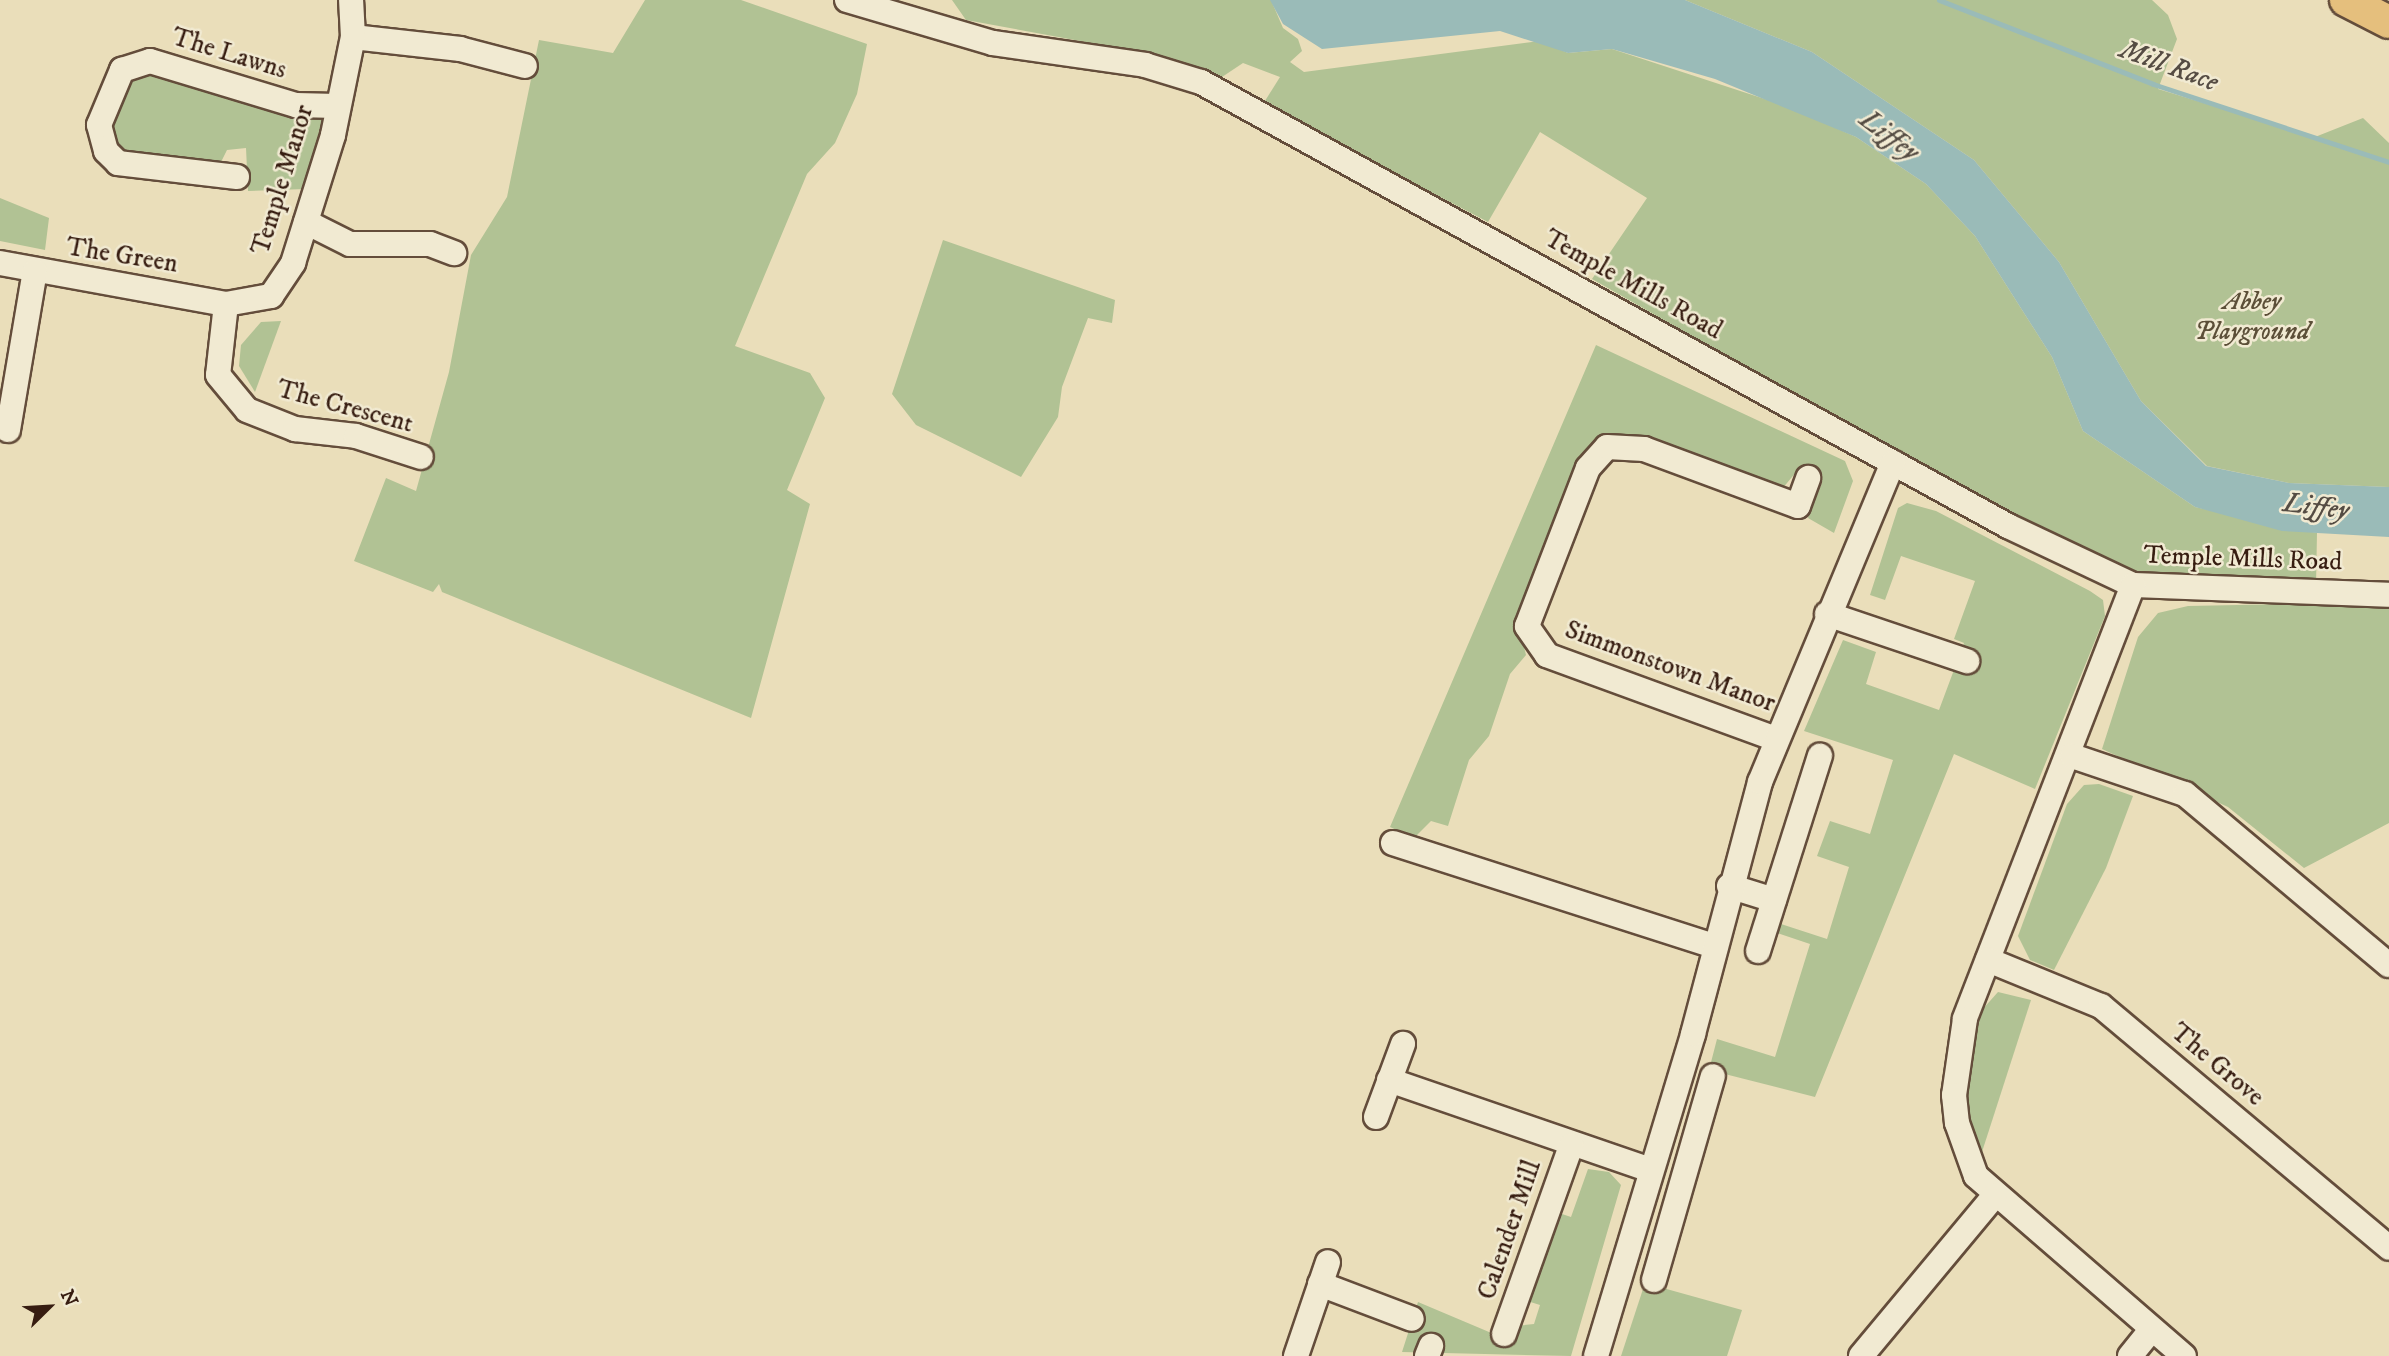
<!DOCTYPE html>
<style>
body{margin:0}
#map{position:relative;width:2389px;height:1356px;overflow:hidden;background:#eadeba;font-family:"IM FELL DW Pica",serif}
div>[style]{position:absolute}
.green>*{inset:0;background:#b1c294}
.water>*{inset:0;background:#9abbb8}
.stream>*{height:5px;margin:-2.5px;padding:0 2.5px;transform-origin:2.5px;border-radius:2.5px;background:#9abbb8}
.roads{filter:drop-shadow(2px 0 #644d3b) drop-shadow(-2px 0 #644d3b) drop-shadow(0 2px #644d3b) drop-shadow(0 -2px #644d3b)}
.minor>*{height:24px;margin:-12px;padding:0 12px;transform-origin:12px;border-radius:12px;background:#f1ead2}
.major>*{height:32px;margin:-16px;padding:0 16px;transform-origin:16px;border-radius:16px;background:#e5bf7d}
span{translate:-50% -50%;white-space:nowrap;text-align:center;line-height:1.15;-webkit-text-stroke:5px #f1ead2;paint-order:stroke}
.street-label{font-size:26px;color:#371d11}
.park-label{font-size:26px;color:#5c4f38;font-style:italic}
.water-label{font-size:28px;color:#554c43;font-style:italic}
.north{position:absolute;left:14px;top:1272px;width:70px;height:70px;-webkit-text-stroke:5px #f1ead2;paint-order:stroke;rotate:66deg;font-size:19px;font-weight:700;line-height:28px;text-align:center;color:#371d11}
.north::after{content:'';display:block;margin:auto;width:24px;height:32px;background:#371d11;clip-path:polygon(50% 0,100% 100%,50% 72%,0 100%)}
</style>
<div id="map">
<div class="green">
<i style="clip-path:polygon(645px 0,741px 0,867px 44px,857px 94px,835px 143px,807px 174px,735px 346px,810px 373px,825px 398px,787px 490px,810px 504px,751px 718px,442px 592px,439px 584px,433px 592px,354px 561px,386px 478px,416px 491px,449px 372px,471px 255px,507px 197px,539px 40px,613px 53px)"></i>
<i style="clip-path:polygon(952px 0,1271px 0,1283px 28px,1298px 39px,1302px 51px,1290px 62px,1304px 72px,1540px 41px,1568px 53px,1612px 49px,1789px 107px,1856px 137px,1926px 184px,1975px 236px,2052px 357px,2083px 431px,2195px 507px,2317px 533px,2316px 586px,2136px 577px,1990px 506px,1592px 279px,1647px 198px,1540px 132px,1488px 222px,1263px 104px,1280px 77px,1243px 63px,1222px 77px,1140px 52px,966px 20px)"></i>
<i style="clip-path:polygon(1685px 0,2152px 0,2168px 15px,2177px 39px,2158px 89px,2315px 137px,2363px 118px,2389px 143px,2389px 487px,2289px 483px,2207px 466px,2141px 401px,2059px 262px,1974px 160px,1812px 52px)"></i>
<i style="clip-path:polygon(140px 69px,325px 118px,306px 189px,248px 191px,246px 148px,227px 150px,220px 164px,121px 152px,112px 123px,124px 86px)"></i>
<i style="clip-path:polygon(0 198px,49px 218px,45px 250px,0 241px)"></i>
<i style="clip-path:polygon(943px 240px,1115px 300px,1112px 323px,1088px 318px,1062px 387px,1058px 417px,1021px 477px,916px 425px,892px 394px)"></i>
<i style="clip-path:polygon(281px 321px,255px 392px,239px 366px,241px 345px,261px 322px)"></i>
<i style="clip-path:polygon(1596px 345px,1845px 461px,1853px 481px,1834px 533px,1808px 518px,1822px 482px,1797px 471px,1782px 489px,1650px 438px,1601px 439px,1520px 631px,1526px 655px,1510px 674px,1489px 736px,1469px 760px,1448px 826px,1431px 821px,1414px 838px,1390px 827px)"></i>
<i style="clip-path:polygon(1907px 503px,1936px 511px,2090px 591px,2103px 600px,2105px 616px,2035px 789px,1954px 754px,1815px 1097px,1709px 1070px,1717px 1039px,1775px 1057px,1810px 944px,1777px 933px,1781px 924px,1827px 939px,1849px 867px,1817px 856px,1830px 821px,1870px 834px,1893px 760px,1804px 731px,1843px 640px,1876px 652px,1866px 684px,1939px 710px,1964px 643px,1954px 639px,1975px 581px,1901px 556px,1885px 600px,1870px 595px,1898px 508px)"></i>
<i style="clip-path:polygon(2389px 602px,2389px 823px,2323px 858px,2304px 868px,2228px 807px,2102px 749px,2138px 637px,2158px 613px,2188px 606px)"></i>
<i style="clip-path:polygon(2099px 784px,2133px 796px,2106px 868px,2054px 970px,2030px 960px,2018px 936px,2067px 804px,2084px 785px)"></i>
<i style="clip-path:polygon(1998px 992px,2031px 1000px,1981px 1155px,1960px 1082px,1973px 1020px)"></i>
<i style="clip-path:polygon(1588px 1169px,1609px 1172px,1621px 1185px,1571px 1356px,1402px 1352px,1418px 1302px,1508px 1340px,1516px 1326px,1534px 1324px,1540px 1305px,1524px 1300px,1556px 1212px,1571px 1217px)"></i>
<i style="clip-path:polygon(1645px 1283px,1742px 1310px,1727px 1356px,1621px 1356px)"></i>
</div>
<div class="water">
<i style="clip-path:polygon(1270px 0,1685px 0,1812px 52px,1974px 160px,2059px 262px,2141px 401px,2206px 466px,2289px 483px,2389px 487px,2389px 537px,2282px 531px,2195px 507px,2083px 431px,2052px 357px,1975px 236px,1926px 184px,1856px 137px,1715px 79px,1612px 49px,1568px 53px,1500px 31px,1322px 49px,1283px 24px)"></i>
</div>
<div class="stream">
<i style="left:1939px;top:0;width:230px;rotate:21.4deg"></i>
<i style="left:2153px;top:84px;width:249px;rotate:18.3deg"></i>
</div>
<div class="roads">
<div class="minor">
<i style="left:847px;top:0;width:152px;rotate:16.4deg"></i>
<i style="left:993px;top:43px;width:154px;rotate:8.2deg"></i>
<i style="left:1145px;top:65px;width:59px;rotate:16.9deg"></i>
<i style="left:1201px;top:82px;width:921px;rotate:28.82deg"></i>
<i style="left:2008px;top:526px;width:138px;rotate:25.3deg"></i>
<i style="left:2133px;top:585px;width:256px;rotate:2.2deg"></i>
<i style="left:353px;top:37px;width:108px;rotate:6.4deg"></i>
<i style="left:460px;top:49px;width:67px;rotate:14.7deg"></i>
<i style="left:237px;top:177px;width:120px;rotate:-173.3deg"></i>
<i style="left:118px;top:163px;width:17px;rotate:-135deg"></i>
<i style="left:106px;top:151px;width:27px;rotate:-105deg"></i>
<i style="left:99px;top:125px;width:60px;rotate:-67.3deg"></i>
<i style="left:122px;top:70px;width:29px;rotate:-18deg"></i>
<i style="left:150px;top:61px;width:152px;rotate:16.8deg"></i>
<i style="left:296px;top:105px;width:41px;rotate:1.4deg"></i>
<i style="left:306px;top:222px;width:49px;rotate:26.6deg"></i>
<i style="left:350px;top:244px;width:80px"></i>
<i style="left:430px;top:244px;width:26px;rotate:21deg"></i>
<i style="left:0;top:263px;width:230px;rotate:10.3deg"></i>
<i style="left:226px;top:304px;width:46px;rotate:-10.1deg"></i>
<i style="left:271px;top:296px;width:40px;rotate:-56deg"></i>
<i style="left:293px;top:263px;width:134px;rotate:-72.6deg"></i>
<i style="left:333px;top:135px;width:100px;rotate:-78.5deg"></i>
<i style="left:353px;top:37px;width:37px;rotate:-93deg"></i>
<i style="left:226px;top:304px;width:71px;rotate:96.4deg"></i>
<i style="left:218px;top:375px;width:45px;rotate:50.4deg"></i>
<i style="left:247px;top:410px;width:52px;rotate:21.6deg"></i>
<i style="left:295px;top:429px;width:61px;rotate:6.5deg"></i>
<i style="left:356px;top:436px;width:68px;rotate:17.9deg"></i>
<i style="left:8px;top:430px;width:161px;rotate:-80.4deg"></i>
<i style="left:2133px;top:585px;width:465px;rotate:111.2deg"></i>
<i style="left:1965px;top:1019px;width:77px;rotate:98.2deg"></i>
<i style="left:1954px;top:1095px;width:28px;rotate:84deg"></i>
<i style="left:1957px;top:1123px;width:56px;rotate:70.3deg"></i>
<i style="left:1976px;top:1176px;width:275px;rotate:40.9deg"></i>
<i style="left:1827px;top:614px;width:148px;rotate:18.6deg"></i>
<i style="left:1776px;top:739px;width:244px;rotate:-159.9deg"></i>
<i style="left:1547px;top:655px;width:35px;rotate:-125deg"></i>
<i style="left:1527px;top:626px;width:169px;rotate:-68.9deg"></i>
<i style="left:1588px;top:468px;width:28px;rotate:-48deg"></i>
<i style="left:1607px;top:447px;width:37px;rotate:3deg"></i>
<i style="left:1644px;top:449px;width:164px;rotate:20.3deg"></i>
<i style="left:1798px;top:506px;width:30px;rotate:-70deg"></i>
<i style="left:2072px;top:756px;width:119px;rotate:18.6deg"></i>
<i style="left:2185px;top:794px;width:266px;rotate:40deg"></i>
<i style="left:1393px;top:843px;width:339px;rotate:17.8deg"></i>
<i style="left:1729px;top:886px;width:47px;rotate:17.3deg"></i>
<i style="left:1758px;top:951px;width:205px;rotate:-72.4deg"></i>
<i style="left:1988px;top:960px;width:122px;rotate:22.2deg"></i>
<i style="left:2101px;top:1006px;width:376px;rotate:40deg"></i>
<i style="left:1389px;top:1080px;width:277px;rotate:19deg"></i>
<i style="left:1376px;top:1117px;width:78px;rotate:-69.7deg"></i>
<i style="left:1654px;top:1280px;width:212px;rotate:-73.9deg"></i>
<i style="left:1320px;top:1284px;width:98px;rotate:20.8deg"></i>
<i style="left:1504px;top:1334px;width:200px;rotate:-70.4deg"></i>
<i style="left:1296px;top:1356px;width:99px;rotate:-71.2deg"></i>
<i style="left:1427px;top:1356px;width:11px;rotate:-68deg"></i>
<i style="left:1596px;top:1356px;width:336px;rotate:-73.2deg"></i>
<i style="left:1693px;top:1034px;width:261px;rotate:-75.1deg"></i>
<i style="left:1760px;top:782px;width:346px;rotate:-67.4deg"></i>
<i style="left:1861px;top:1356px;width:209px;rotate:-50.2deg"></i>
<i style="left:2130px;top:1356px;width:33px;rotate:-51deg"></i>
</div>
<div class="major">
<i style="left:2346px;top:0;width:48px;rotate:27.1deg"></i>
</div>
</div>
<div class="street-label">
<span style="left:229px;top:54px;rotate:17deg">The Lawns</span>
<span style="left:283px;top:180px;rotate:-73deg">Temple Manor</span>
<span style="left:122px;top:256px;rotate:9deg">The Green</span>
<span style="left:1633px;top:285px;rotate:29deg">Temple Mills Road</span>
<span style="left:345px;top:407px;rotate:15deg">The Crescent</span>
<span style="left:2243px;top:559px;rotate:2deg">Temple Mills Road</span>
<span style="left:1670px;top:667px;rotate:20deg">Simmonstown Manor</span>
<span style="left:2217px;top:1065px;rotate:40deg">The Grove</span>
<span style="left:1510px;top:1230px;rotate:-71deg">Calender Mill</span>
</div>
<div class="park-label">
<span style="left:2252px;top:317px">Abbey<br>Playground</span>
</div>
<div class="water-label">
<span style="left:2169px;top:66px;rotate:20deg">Mill Race</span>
<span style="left:1889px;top:136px;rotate:37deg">Liffey</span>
<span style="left:2316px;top:507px;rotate:7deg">Liffey</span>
</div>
<div class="north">N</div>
</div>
